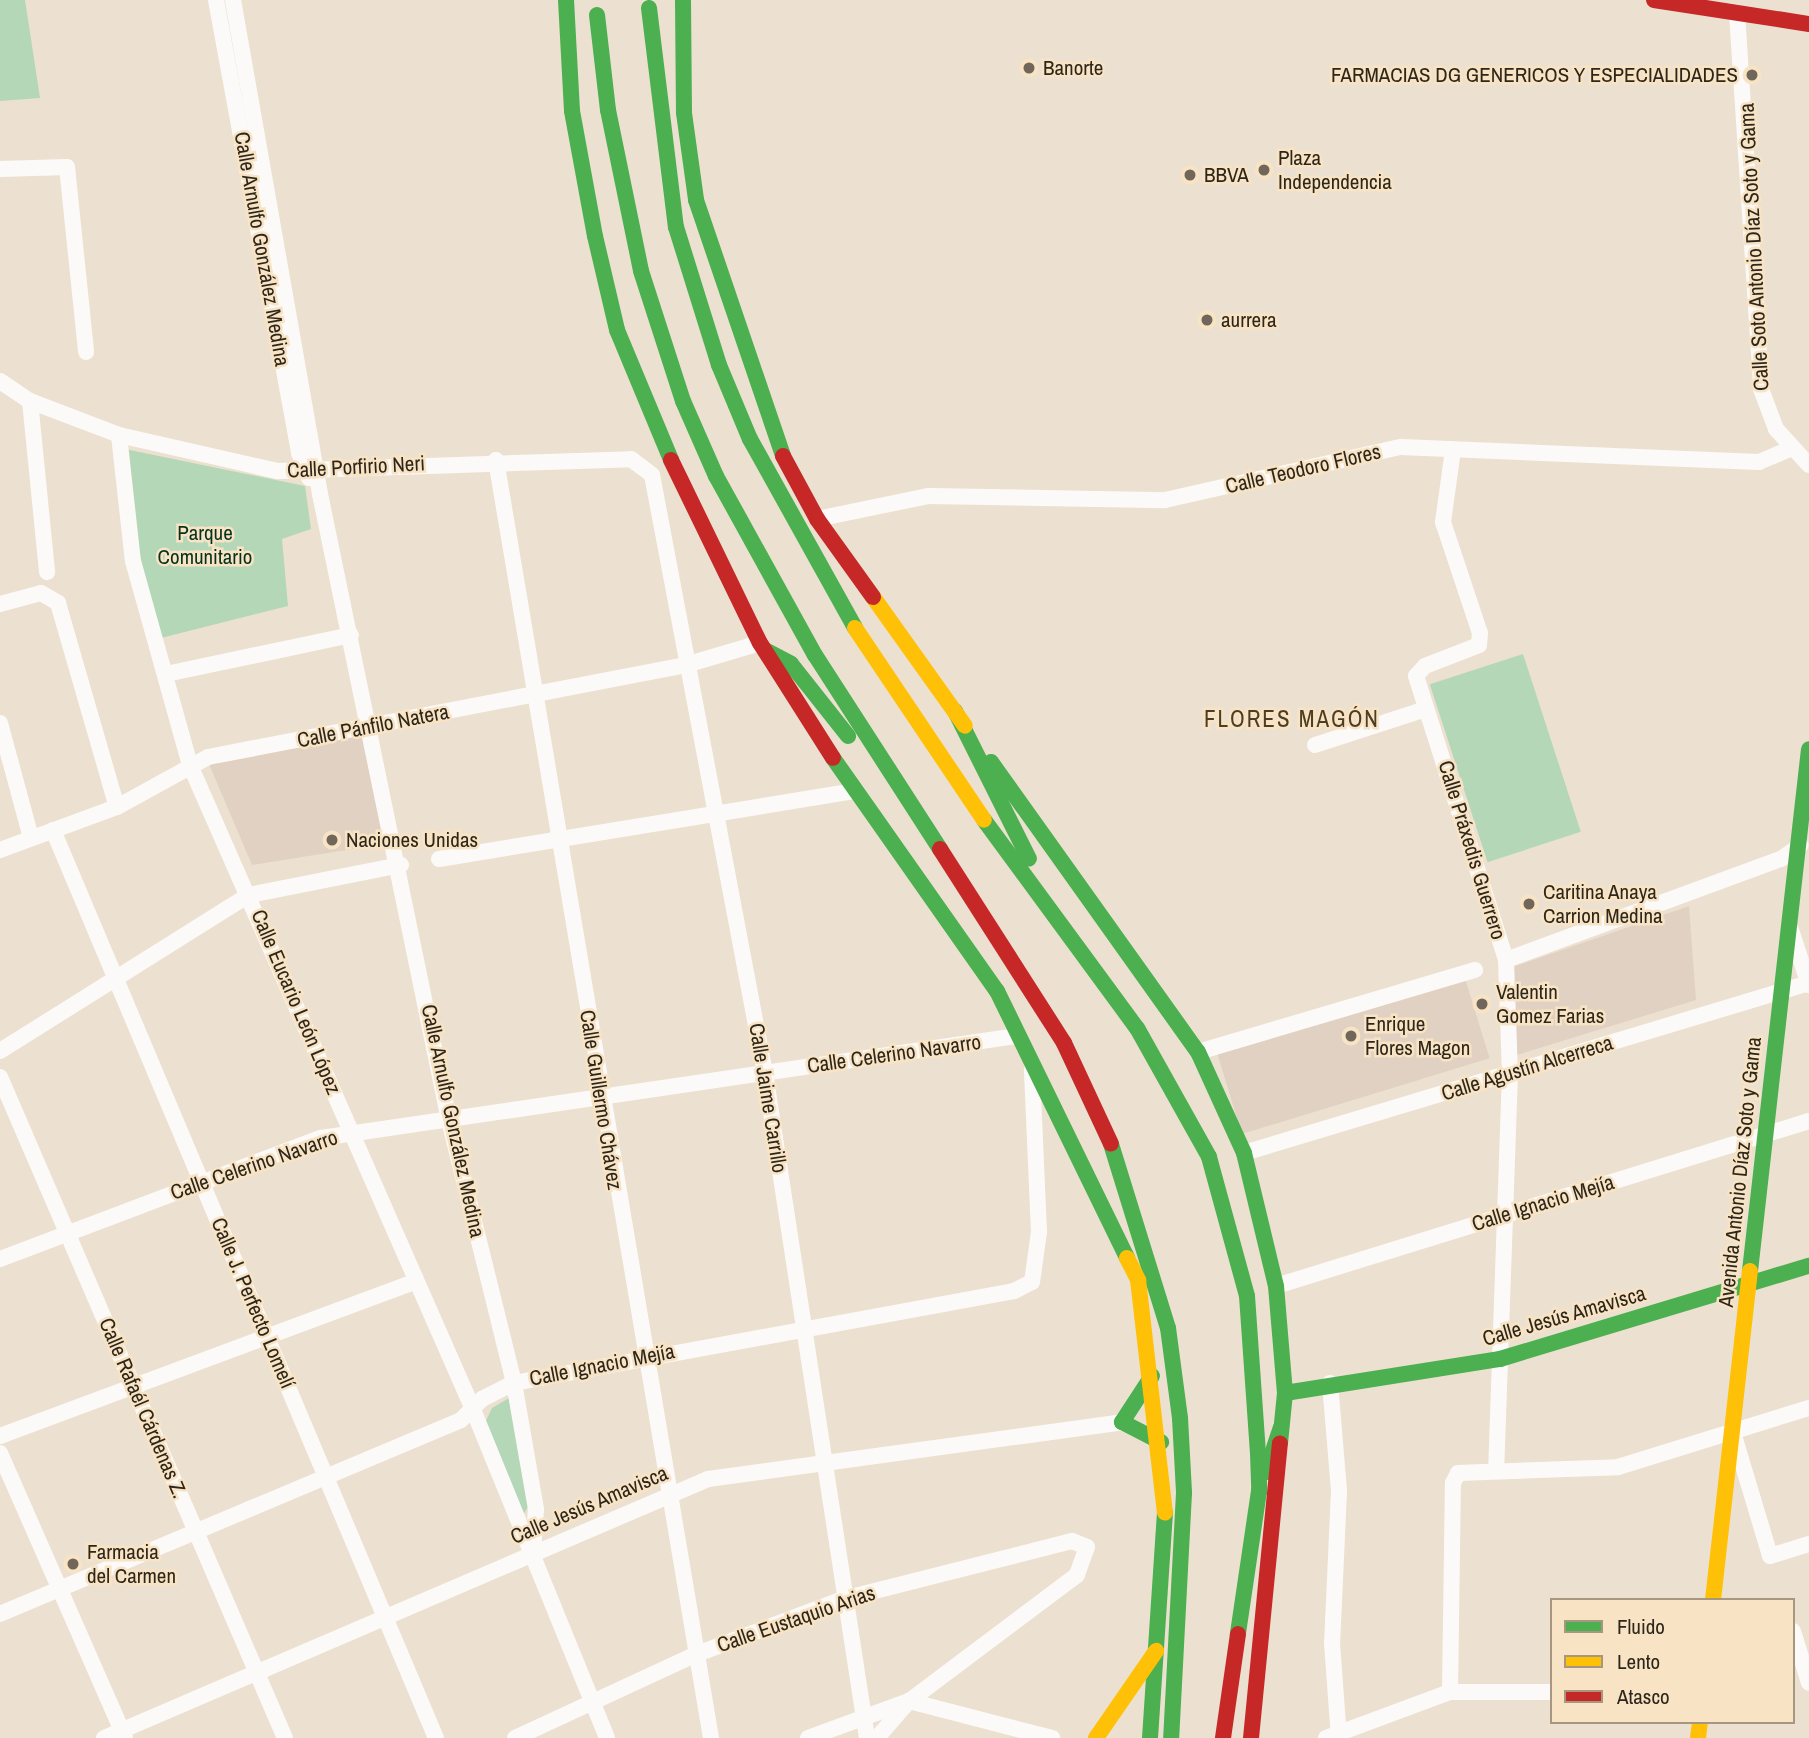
<!DOCTYPE html>
<meta charset="utf-8">
<style>
body{margin:0}
#map{position:relative;width:1809px;height:1738px;overflow:hidden;background:#ece1d0;font-family:"Archivo Narrow",sans-serif}
div>[style]{position:absolute}
.industrial>*{inset:0;background:#e1d1c2;transform-origin:0 0}
.green>*{inset:0;background:#b3d7b7;transform-origin:0 0}
.street>*{height:16px;margin:-8px;padding:0 8px;transform-origin:8px;border-radius:8px;background:#fcfaf8}
.fast>*{height:16px;margin:-8px;padding:0 8px;transform-origin:8px;border-radius:8px;background:#4caf50}
.slow>*{height:16px;margin:-8px;padding:0 8px;transform-origin:8px;border-radius:8px;background:#ffc107}
.jam>*{height:16px;margin:-8px;padding:0 8px;transform-origin:8px;border-radius:8px;background:#c62828}
.dots>*{width:19px;height:19px;translate:-50% -50%;box-sizing:border-box;border:4px solid #f8e3c4;border-radius:50%}
span{translate:-50% -50%;white-space:nowrap;text-align:center;line-height:1.15;-webkit-text-stroke:5px #f8e3c4;paint-order:stroke}
.poi-label{font-size:21px;color:#2d261a}
.left{translate:0 -50%;text-align:left}
.right{translate:-100% -50%;text-align:right}
.street-label{font-size:21px;color:#2d261a}
.park-label{font-size:21px;color:#04331d}
.neighbourhood-label{font-size:23px;color:#4d3d22;letter-spacing:2px}
.legend{position:absolute;left:1550px;top:1598px;width:245px;height:126px;box-sizing:border-box;background:#f8e3c4;border:2px solid #a79780;margin:0;padding:9px 12px;list-style:none;font-size:21px;color:#2d261a}
.legend li{display:flex;align-items:center;gap:14px;height:35px}
.legend b{width:35px;border:2px solid #a79780}
</style>
<div id="map">
<div class="industrial">
<i style="clip-path:polygon(368px 734px,390px 843px,252px 865px,209px 764px)"></i>
<i style="clip-path:polygon(1689px 906px,1696px 1000px,1517px 1055px,1513px 967px)"></i>
<i style="left:1465px;top:978px;width:84px;height:259px;rotate:73deg"></i>
</div>
<div class="green">
<i style="clip-path:polygon(0 0,25px 0,40px 98px,0 101px)"></i>
<i style="clip-path:polygon(115px 447px,305px 486px,311px 529px,282px 539px,288px 606px,149px 641px)"></i>
<i style="left:1523px;top:654px;width:187px;height:98px;rotate:72deg"></i>
<i style="clip-path:polygon(509px 1398px,529px 1505px,523px 1515px,485px 1423px,492px 1408px)"></i>
</div>
<div class="street">
<i style="left:216px;top:0;width:461px;rotate:79.6deg"></i>
<i style="left:299px;top:453px;width:27px;rotate:68deg"></i>
<i style="left:233px;top:0;width:502px;rotate:80.01deg"></i>
<i style="left:320px;top:494px;width:639px;rotate:78.36deg"></i>
<i style="left:449px;top:1120px;width:271px;rotate:76.1deg"></i>
<i style="left:514px;top:1383px;width:128px;rotate:80.1deg"></i>
<i style="left:536px;top:1509px;width:42px;rotate:94.1deg"></i>
<i style="left:1737px;top:13px;width:377px;rotate:86.3deg"></i>
<i style="left:1761px;top:389px;width:43px;rotate:69.4deg"></i>
<i style="left:1776px;top:429px;width:49px;rotate:47.5deg"></i>
<i style="left:0;top:169px;width:67px;rotate:-1.7deg"></i>
<i style="left:67px;top:167px;width:186px;rotate:84.1deg"></i>
<i style="left:0;top:381px;width:36px;rotate:34deg"></i>
<i style="left:30px;top:401px;width:95px;rotate:20.9deg"></i>
<i style="left:119px;top:435px;width:163px;rotate:12.8deg"></i>
<i style="left:278px;top:471px;width:353px;rotate:-1.9deg"></i>
<i style="left:631px;top:459px;width:26px;rotate:37deg"></i>
<i style="left:652px;top:475px;width:609px;rotate:79.3deg"></i>
<i style="left:765px;top:1073px;width:673px;rotate:81.28deg"></i>
<i style="left:30px;top:401px;width:172px;rotate:84.3deg"></i>
<i style="left:119px;top:435px;width:127px;rotate:83.7deg"></i>
<i style="left:133px;top:561px;width:212px;rotate:74.4deg"></i>
<i style="left:190px;top:765px;width:701px;rotate:66.29deg"></i>
<i style="left:472px;top:1407px;width:357px;rotate:67.8deg"></i>
<i style="left:1453px;top:450px;width:73px;rotate:97.9deg"></i>
<i style="left:1443px;top:522px;width:117px;rotate:71.6deg"></i>
<i style="left:1480px;top:633px;width:12px;rotate:95deg"></i>
<i style="left:1479px;top:645px;width:58px;rotate:158.7deg"></i>
<i style="left:1425px;top:666px;width:13px;rotate:132deg"></i>
<i style="left:1416px;top:676px;width:298px;rotate:72.4deg"></i>
<i style="left:1506px;top:960px;width:113px;rotate:88deg"></i>
<i style="left:1510px;top:1073px;width:396px;rotate:92deg"></i>
<i style="left:496px;top:460px;width:1296px;rotate:80.45deg"></i>
<i style="left:817px;top:519px;width:113px;rotate:-11.7deg"></i>
<i style="left:928px;top:496px;width:237px;rotate:1deg"></i>
<i style="left:1165px;top:500px;width:242px;rotate:-12.7deg"></i>
<i style="left:1401px;top:447px;width:358px;rotate:2.4deg"></i>
<i style="left:1759px;top:462px;width:34px;rotate:-23deg"></i>
<i style="left:0;top:604px;width:42px;rotate:-15deg"></i>
<i style="left:41px;top:593px;width:20px;rotate:30deg"></i>
<i style="left:58px;top:603px;width:212px;rotate:73.9deg"></i>
<i style="left:166px;top:674px;width:189px;rotate:-11.9deg"></i>
<i style="left:0;top:723px;width:119px;rotate:74.9deg"></i>
<i style="left:1315px;top:745px;width:117px;rotate:-18deg"></i>
<i style="left:53px;top:830px;width:985px;rotate:67.13deg"></i>
<i style="left:0;top:850px;width:125px;rotate:-20.2deg"></i>
<i style="left:117px;top:807px;width:104px;rotate:-28.8deg"></i>
<i style="left:208px;top:757px;width:490px;rotate:-10.9deg"></i>
<i style="left:689px;top:664px;width:74px;rotate:-16.5deg"></i>
<i style="left:439px;top:859px;width:420px;rotate:-9.3deg"></i>
<i style="left:1791px;top:930px;width:58px;rotate:71.9deg"></i>
<i style="left:1506px;top:960px;width:293px;rotate:-20.2deg"></i>
<i style="left:1781px;top:859px;width:24px;rotate:-35deg"></i>
<i style="left:0;top:1051px;width:294px;rotate:-32.1deg"></i>
<i style="left:249px;top:895px;width:155px;rotate:-11.2deg"></i>
<i style="left:1198px;top:1052px;width:289px;rotate:-16.5deg"></i>
<i style="left:0;top:1077px;width:720px;rotate:66.68deg"></i>
<i style="left:1244px;top:1153px;width:590px;rotate:-16.75deg"></i>
<i style="left:0;top:1259px;width:343px;rotate:-20.7deg"></i>
<i style="left:321px;top:1138px;width:702px;rotate:-8.35deg"></i>
<i style="left:1276px;top:1286px;width:558px;rotate:-17.2deg"></i>
<i style="left:1330px;top:1383px;width:108px;rotate:85.2deg"></i>
<i style="left:1339px;top:1491px;width:152px;rotate:92.6deg"></i>
<i style="left:1332px;top:1643px;width:95px;rotate:85.8deg"></i>
<i style="left:0;top:1436px;width:444px;rotate:-20.4deg"></i>
<i style="left:1735px;top:1439px;width:122px;rotate:73.3deg"></i>
<i style="left:1770px;top:1556px;width:41px;rotate:-17.1deg"></i>
<i style="left:0;top:1453px;width:311px;rotate:66.3deg"></i>
<i style="left:0;top:1614px;width:500px;rotate:-22.82deg"></i>
<i style="left:461px;top:1420px;width:30px;rotate:-45deg"></i>
<i style="left:482px;top:1399px;width:36px;rotate:-27deg"></i>
<i style="left:514px;top:1383px;width:508px;rotate:-10.43deg"></i>
<i style="left:1014px;top:1291px;width:20px;rotate:-27deg"></i>
<i style="left:1032px;top:1282px;width:50px;rotate:-82deg"></i>
<i style="left:1039px;top:1232px;width:163px;rotate:-92.5deg"></i>
<i style="left:1793px;top:1631px;width:54px;rotate:72.9deg"></i>
<i style="left:1450px;top:1692px;width:209px;rotate:-89.2deg"></i>
<i style="left:1453px;top:1483px;width:11px;rotate:-63deg"></i>
<i style="left:1458px;top:1473px;width:160px;rotate:-2.1deg"></i>
<i style="left:1618px;top:1467px;width:200px;rotate:-17.2deg"></i>
<i style="left:104px;top:1738px;width:657px;rotate:-23.21deg"></i>
<i style="left:708px;top:1479px;width:418px;rotate:-7.8deg"></i>
<i style="left:515px;top:1738px;width:200px;rotate:-24.8deg"></i>
<i style="left:697px;top:1654px;width:156px;rotate:-20.6deg"></i>
<i style="left:843px;top:1599px;width:236px;rotate:-14.2deg"></i>
<i style="left:1072px;top:1541px;width:16px;rotate:22deg"></i>
<i style="left:1087px;top:1547px;width:30px;rotate:110deg"></i>
<i style="left:1077px;top:1575px;width:210px;rotate:143.1deg"></i>
<i style="left:909px;top:1701px;width:49px;rotate:130.9deg"></i>
<i style="left:808px;top:1738px;width:108px;rotate:-20.1deg"></i>
<i style="left:909px;top:1701px;width:148px;rotate:14.5deg"></i>
<i style="left:1326px;top:1738px;width:132px;rotate:-20.4deg"></i>
<i style="left:1450px;top:1692px;width:102px"></i>
</div>
<div class="fast">
<i style="left:566px;top:0;width:111px;rotate:86.9deg"></i>
<i style="left:572px;top:111px;width:127px;rotate:79.6deg"></i>
<i style="left:595px;top:236px;width:97px;rotate:76.8deg"></i>
<i style="left:617px;top:330px;width:141px;rotate:67.4deg"></i>
<i style="left:683px;top:0;width:113px;rotate:89.5deg"></i>
<i style="left:684px;top:113px;width:88px;rotate:82.1deg"></i>
<i style="left:696px;top:200px;width:270px;rotate:71.2deg"></i>
<i style="left:649px;top:8px;width:221px;rotate:83deg"></i>
<i style="left:676px;top:227px;width:145px;rotate:72.7deg"></i>
<i style="left:719px;top:365px;width:80px;rotate:67.3deg"></i>
<i style="left:750px;top:439px;width:216px;rotate:60.9deg"></i>
<i style="left:597px;top:15px;width:96px;rotate:83.4deg"></i>
<i style="left:608px;top:110px;width:164px;rotate:78.4deg"></i>
<i style="left:641px;top:271px;width:137px;rotate:72.1deg"></i>
<i style="left:683px;top:401px;width:82px;rotate:66.3deg"></i>
<i style="left:716px;top:476px;width:205px;rotate:61.1deg"></i>
<i style="left:815px;top:655px;width:231px;rotate:57.2deg"></i>
<i style="left:767px;top:651px;width:27px;rotate:28deg"></i>
<i style="left:791px;top:664px;width:92px;rotate:51.6deg"></i>
<i style="left:955px;top:711px;width:165px;rotate:63.4deg"></i>
<i style="left:833px;top:758px;width:285px;rotate:54.9deg"></i>
<i style="left:997px;top:991px;width:297px;rotate:64deg"></i>
<i style="left:991px;top:762px;width:356px;rotate:54.5deg"></i>
<i style="left:1198px;top:1052px;width:111px;rotate:65.5deg"></i>
<i style="left:1244px;top:1153px;width:137px;rotate:76.5deg"></i>
<i style="left:1276px;top:1286px;width:107px;rotate:85.2deg"></i>
<i style="left:1285px;top:1393px;width:50px;rotate:95.7deg"></i>
<i style="left:984px;top:820px;width:258px;rotate:53.7deg"></i>
<i style="left:1137px;top:1028px;width:148px;rotate:60.8deg"></i>
<i style="left:1209px;top:1157px;width:144px;rotate:74.7deg"></i>
<i style="left:1247px;top:1296px;width:157px;rotate:86deg"></i>
<i style="left:1258px;top:1453px;width:38px;rotate:88deg"></i>
<i style="left:1259px;top:1491px;width:145px;rotate:98.4deg"></i>
<i style="left:1111px;top:1144px;width:193px;rotate:72.8deg"></i>
<i style="left:1168px;top:1328px;width:91px;rotate:82.4deg"></i>
<i style="left:1180px;top:1418px;width:75px;rotate:86.9deg"></i>
<i style="left:1184px;top:1493px;width:245px;rotate:93deg"></i>
<i style="left:1750px;top:1271px;width:525px;rotate:-83.55deg"></i>
<i style="left:1152px;top:1376px;width:55px;rotate:123.1deg"></i>
<i style="left:1122px;top:1422px;width:44px;rotate:27.1deg"></i>
<i style="left:1285px;top:1393px;width:218px;rotate:-9deg"></i>
<i style="left:1500px;top:1359px;width:323px;rotate:-16.8deg"></i>
<i style="left:1266px;top:1472px;width:47px;rotate:-71.6deg"></i>
<i style="left:1150px;top:1738px;width:226px;rotate:-86.2deg"></i>
</div>
<div class="slow">
<i style="left:873px;top:597px;width:158px;rotate:54.5deg"></i>
<i style="left:855px;top:628px;width:231px;rotate:56.1deg"></i>
<i style="left:1127px;top:1258px;width:25px;rotate:63deg"></i>
<i style="left:1138px;top:1280px;width:234px;rotate:83.4deg"></i>
<i style="left:1713px;top:1600px;width:331px;rotate:-83.6deg"></i>
<i style="left:1096px;top:1738px;width:106px;rotate:-55.4deg"></i>
<i style="left:1698px;top:1738px;width:16px;rotate:-83deg"></i>
</div>
<div class="jam">
<i style="left:1654px;top:0;width:157px;rotate:8.8deg"></i>
<i style="left:783px;top:456px;width:72px;rotate:61.6deg"></i>
<i style="left:817px;top:519px;width:96px;rotate:54.3deg"></i>
<i style="left:671px;top:460px;width:203px;rotate:64.1deg"></i>
<i style="left:760px;top:643px;width:136px;rotate:57.6deg"></i>
<i style="left:940px;top:849px;width:230px;rotate:57.4deg"></i>
<i style="left:1064px;top:1043px;width:111px;rotate:65deg"></i>
<i style="left:1223px;top:1738px;width:105px;rotate:-81.8deg"></i>
<i style="left:1251px;top:1738px;width:296px;rotate:-84.4deg"></i>
</div>
<div class="dots">
<i style="left:1029px;top:68px;background:#70675a"></i>
<i style="left:1752px;top:75px;background:#70675a"></i>
<i style="left:1264px;top:170px;background:#70675a"></i>
<i style="left:1190px;top:175px;background:#70675a"></i>
<i style="left:1207px;top:320px;background:#70675a"></i>
<i style="left:332px;top:840px;background:#70675a"></i>
<i style="left:1529px;top:904px;background:#70675a"></i>
<i style="left:1482px;top:1004px;background:#70675a"></i>
<i style="left:1351px;top:1036px;background:#70675a"></i>
<i style="left:73px;top:1564px;background:#70675a"></i>
</div>
<div class="poi-label">
<span class="left" style="left:1043px;top:68px">Banorte</span>
<span class="right" style="left:1738px;top:75px">FARMACIAS DG GENERICOS Y ESPECIALIDADES</span>
<span class="left" style="left:1278px;top:170px">Plaza<br>Independencia</span>
<span class="left" style="left:1204px;top:175px">BBVA</span>
<span class="left" style="left:1221px;top:320px">aurrera</span>
<span class="left" style="left:346px;top:840px">Naciones Unidas</span>
<span class="left" style="left:1543px;top:904px">Caritina Anaya<br>Carrion Medina</span>
<span class="left" style="left:1496px;top:1004px">Valentin<br>Gomez Farias</span>
<span class="left" style="left:1365px;top:1036px">Enrique<br>Flores Magon</span>
<span class="left" style="left:87px;top:1564px">Farmacia<br>del Carmen</span>
</div>
<div class="street-label">
<span style="left:1754px;top:247px;rotate:-93deg">Calle Soto Antonio Díaz Soto y Gama</span>
<span style="left:262px;top:249px;rotate:80deg">Calle Arnulfo González Medina</span>
<span style="left:356px;top:467px;rotate:-3deg">Calle Porfirio Neri</span>
<span style="left:1303px;top:469px;rotate:-13deg">Calle Teodoro Flores</span>
<span style="left:373px;top:726px;rotate:-11deg">Calle Pánfilo Natera</span>
<span style="left:1472px;top:850px;rotate:73deg">Calle Práxedis Guerrero</span>
<span style="left:296px;top:1002px;rotate:67deg">Calle Eucario León López</span>
<span style="left:894px;top:1054px;rotate:-8deg">Calle Celerino Navarro</span>
<span style="left:1527px;top:1068px;rotate:-17deg">Calle Agustín Alcerreca</span>
<span style="left:768px;top:1098px;rotate:81deg">Calle Jaime Carrillo</span>
<span style="left:601px;top:1100px;rotate:81deg">Calle Guillermo Chávez</span>
<span style="left:453px;top:1121px;rotate:78deg">Calle Arnulfo González Medina</span>
<span style="left:254px;top:1165px;rotate:-19deg">Calle Celerino Navarro</span>
<span style="left:1740px;top:1172px;rotate:-84deg">Avenida Antonio Díaz Soto y Gama</span>
<span style="left:1543px;top:1203px;rotate:-17deg">Calle Ignacio Mejía</span>
<span style="left:253px;top:1303px;rotate:67deg">Calle J. Perfecto Lomelí</span>
<span style="left:1564px;top:1316px;rotate:-16deg">Calle Jesús Amavisca</span>
<span style="left:602px;top:1365px;rotate:-11deg">Calle Ignacio Mejía</span>
<span style="left:143px;top:1408px;rotate:67deg">Calle Rafaél Cárdenas Z.</span>
<span style="left:589px;top:1505px;rotate:-23deg">Calle Jesús Amavisca</span>
<span style="left:796px;top:1619px;rotate:-19deg">Calle Eustaquio Arias</span>
</div>
<div class="park-label">
<span style="left:205px;top:545px">Parque<br>Comunitario</span>
</div>
<div class="neighbourhood-label">
<span style="left:1292px;top:719px">FLORES MAGÓN</span>
</div>
<ul class="legend">
<li><b style="height:9px;background:#4caf50"></b>Fluido</li>
<li><b style="height:9px;background:#ffc107"></b>Lento</li>
<li><b style="height:9px;background:#c62828"></b>Atasco</li>
</ul>
</div>
